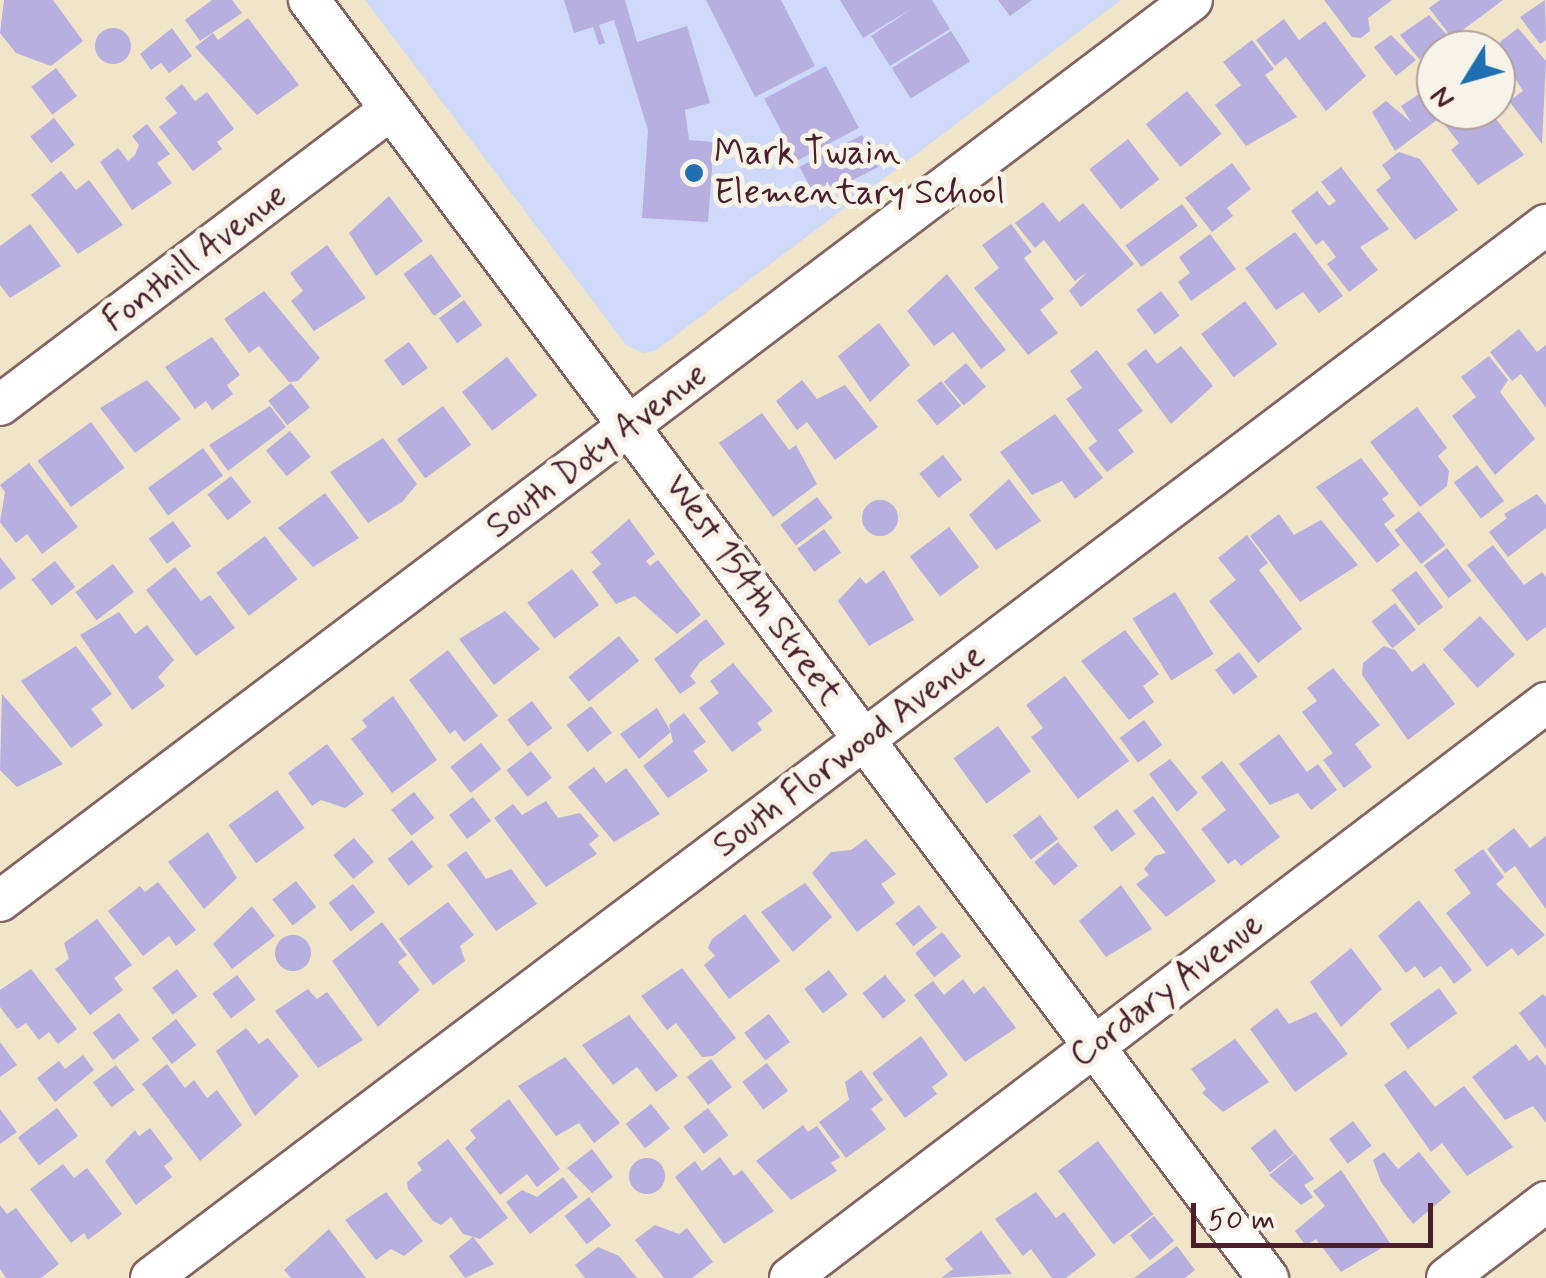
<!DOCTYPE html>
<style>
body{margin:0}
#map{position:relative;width:1546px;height:1278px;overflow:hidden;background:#f0e5c9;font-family:Mynerve,sans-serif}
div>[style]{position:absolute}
.built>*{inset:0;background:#cfdafa}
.building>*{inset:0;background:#b6afdf;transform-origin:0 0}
.round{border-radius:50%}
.roads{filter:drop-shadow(2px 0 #846462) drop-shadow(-2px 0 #846462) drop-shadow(0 2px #846462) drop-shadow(0 -2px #846462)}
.minor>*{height:40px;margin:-20px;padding:0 20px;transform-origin:20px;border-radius:20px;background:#fff}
.dots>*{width:28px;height:28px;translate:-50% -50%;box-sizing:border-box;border:5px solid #f7f3e8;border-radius:50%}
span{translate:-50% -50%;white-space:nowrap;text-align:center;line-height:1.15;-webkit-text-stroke:10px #f7f3e8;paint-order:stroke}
.poi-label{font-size:35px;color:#4a1f2b}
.left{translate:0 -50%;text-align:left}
.street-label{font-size:35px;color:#4a1f2b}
.north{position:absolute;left:1416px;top:30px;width:100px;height:100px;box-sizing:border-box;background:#f7f3e8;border:2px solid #b29e9c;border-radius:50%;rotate:233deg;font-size:28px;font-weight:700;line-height:40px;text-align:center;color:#4a1f2b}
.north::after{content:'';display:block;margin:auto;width:35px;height:45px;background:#1f6fb2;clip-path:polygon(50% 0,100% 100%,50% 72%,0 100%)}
.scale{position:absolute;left:1191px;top:1203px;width:242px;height:45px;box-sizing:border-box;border:5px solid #4a1f2b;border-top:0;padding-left:12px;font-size:30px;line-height:35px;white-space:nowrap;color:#4a1f2b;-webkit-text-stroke:8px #f7f3e8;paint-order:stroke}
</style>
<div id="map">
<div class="built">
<i style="clip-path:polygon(365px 0,1121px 0,655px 351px,643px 353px,626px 345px)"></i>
</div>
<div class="building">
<i style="clip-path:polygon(4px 0,53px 0,83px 41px,51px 66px,16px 53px,0 33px)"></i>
<i style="clip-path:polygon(212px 0,232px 0,242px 13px,200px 41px,185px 20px)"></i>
<i style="clip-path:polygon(564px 0,625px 0,637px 42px,687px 26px,710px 103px,685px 110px,689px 140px,714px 142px,708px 222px,642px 218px,648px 130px,614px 20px,599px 25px,605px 43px,599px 45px,593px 27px,574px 33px)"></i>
<i style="clip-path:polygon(706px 0,781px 0,815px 66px,755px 97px)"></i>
<i style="clip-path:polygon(840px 0,932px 0,950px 29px,890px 66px,871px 36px,913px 8px,863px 38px)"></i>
<i style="clip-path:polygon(998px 0,1032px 0,1010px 16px)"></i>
<i style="clip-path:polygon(1324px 0,1392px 0,1368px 18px,1370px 31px,1361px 38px,1352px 37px)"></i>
<i style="clip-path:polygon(1440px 0,1503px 0,1452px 38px,1429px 8px)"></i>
<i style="clip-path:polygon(1545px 0,1546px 40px,1540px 44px,1520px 17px)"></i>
<i style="clip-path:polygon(1429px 15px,1449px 37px,1419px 59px,1400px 35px)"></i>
<i style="clip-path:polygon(248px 18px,299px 85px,257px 115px,195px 47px,213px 33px,218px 40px)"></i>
<i style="clip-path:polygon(1284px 19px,1299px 40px,1325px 21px,1366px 76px,1326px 111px,1286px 57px,1275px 66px,1256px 40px)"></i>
<i class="round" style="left:95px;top:28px;width:36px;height:36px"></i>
<i style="clip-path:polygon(172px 28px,192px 56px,169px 73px,161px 63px,151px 70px,140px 54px)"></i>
<i style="clip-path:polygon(1518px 28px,1546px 61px,1542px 144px,1509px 101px,1523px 91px,1495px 46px)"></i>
<i style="left:951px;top:31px;width:36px;height:70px;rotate:58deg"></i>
<i style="clip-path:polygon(1391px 35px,1416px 60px,1396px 76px,1374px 47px)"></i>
<i style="clip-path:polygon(1252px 40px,1274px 69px,1265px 75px,1297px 117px,1246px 146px,1215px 105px,1241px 85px,1223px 62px)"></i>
<i style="left:826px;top:66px;width:70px;height:70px;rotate:62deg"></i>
<i style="left:56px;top:68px;width:35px;height:31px;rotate:53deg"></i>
<i style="clip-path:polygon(182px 84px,195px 101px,207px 92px,234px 129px,217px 142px,222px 149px,193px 171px,159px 127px,177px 113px,165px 98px)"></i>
<i style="clip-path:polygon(1427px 89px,1445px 114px,1395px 151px,1372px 112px,1386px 101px,1411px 122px,1401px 106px)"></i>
<i style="left:1187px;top:91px;width:55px;height:53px;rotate:51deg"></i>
<i style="clip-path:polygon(1445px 110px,1489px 110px,1524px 155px,1478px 185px,1451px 150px,1459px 143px,1441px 120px)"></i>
<i style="left:54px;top:118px;width:34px;height:30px;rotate:52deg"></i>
<i style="clip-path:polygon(147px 124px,170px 154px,157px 163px,172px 183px,132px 210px,100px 162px,118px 148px,128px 161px,135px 155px,139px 145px,132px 136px)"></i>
<i style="left:862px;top:135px;width:36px;height:70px;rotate:63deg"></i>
<i style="left:1128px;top:139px;width:51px;height:49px;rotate:52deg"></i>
<i style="clip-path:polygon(1399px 152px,1420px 159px,1458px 210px,1415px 240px,1376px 190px,1391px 178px,1382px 165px)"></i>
<i style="clip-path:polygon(1232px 163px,1251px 189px,1227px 208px,1233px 216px,1212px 232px,1185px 198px)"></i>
<i style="clip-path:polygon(1341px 167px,1389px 229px,1360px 247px,1378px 270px,1349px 292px,1327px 264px,1336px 257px,1323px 240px,1316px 245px,1291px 211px,1317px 191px,1329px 206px,1336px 201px,1321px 182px)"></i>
<i style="clip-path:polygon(61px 171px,76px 190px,89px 180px,123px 225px,78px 254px,31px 195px)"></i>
<i style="clip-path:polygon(389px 196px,423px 241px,376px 276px,349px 233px)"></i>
<i style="clip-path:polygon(1043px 202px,1059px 222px,1083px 203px,1134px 264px,1081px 307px,1069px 291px,1087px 272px,1075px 281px,1044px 240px,1035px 248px,1015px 223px)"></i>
<i style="left:1182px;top:204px;width:27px;height:70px;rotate:54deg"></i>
<i style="clip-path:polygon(30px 224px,61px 266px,10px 298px,0 285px,0 246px)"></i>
<i style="clip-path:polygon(1011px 224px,1032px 252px,1024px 258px,1054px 299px,1040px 310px,1058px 333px,1028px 355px,974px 288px,999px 268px,982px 245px)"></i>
<i style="clip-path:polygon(1295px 232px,1343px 296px,1319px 313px,1303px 292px,1276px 310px,1245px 268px)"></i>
<i style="clip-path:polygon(1210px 234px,1236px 269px,1191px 301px,1178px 282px,1190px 273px,1179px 257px)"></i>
<i style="clip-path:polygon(327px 245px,366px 298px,314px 331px,291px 301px,303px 291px,290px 273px)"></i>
<i style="left:431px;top:254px;width:52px;height:34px;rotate:54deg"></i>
<i style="clip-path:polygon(947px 274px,1006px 350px,981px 369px,953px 332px,934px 346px,907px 311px)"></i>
<i style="clip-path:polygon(264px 291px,320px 358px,298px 381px,289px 382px,259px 346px,249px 353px,224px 319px)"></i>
<i style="left:1161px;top:291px;width:31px;height:31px;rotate:53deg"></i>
<i style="left:464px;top:300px;width:31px;height:31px;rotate:54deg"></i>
<i style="left:1245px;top:301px;width:54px;height:55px;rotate:53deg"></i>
<i style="clip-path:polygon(879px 323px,910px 365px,870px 402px,838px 356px)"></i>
<i style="clip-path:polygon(1519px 329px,1537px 352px,1546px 345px,1546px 408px,1521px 374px,1512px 381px,1490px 352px)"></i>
<i style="clip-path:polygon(212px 337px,240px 375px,227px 385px,233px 394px,212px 410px,206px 401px,195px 409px,165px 367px)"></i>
<i style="left:409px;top:342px;width:32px;height:31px;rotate:54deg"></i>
<i style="clip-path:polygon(1181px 346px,1213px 386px,1171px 424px,1127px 364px,1146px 349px,1157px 364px)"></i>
<i style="clip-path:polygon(1097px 350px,1143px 411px,1118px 430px,1134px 452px,1107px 472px,1088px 448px,1097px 441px,1066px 399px,1082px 388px,1070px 371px)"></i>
<i style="clip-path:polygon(1489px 356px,1508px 380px,1500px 392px,1535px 439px,1495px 475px,1452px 416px,1476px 397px,1461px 377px)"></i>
<i style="left:507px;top:357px;width:49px;height:57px;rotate:52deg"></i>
<i style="left:966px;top:363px;width:31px;height:29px;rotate:50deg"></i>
<i style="clip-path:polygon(147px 380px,181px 419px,135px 453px,100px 408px)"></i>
<i style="clip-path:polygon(802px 380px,817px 399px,845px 385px,878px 427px,835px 460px,807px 422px,797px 430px,776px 401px)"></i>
<i style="left:941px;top:381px;width:32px;height:31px;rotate:51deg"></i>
<i style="left:291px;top:383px;width:31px;height:29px;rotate:52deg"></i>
<i style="clip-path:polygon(270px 406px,286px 427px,228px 471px,209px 445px)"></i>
<i style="left:443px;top:406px;width:48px;height:57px;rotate:54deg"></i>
<i style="clip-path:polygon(1417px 407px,1447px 448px,1438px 456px,1449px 471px,1447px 486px,1420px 507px,1370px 442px)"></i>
<i style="clip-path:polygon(762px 413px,789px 450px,796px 445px,817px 484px,773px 517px,719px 443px)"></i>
<i style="clip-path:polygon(1055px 414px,1103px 478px,1075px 499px,1062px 481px,1032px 495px,1000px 452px)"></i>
<i style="left:91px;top:422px;width:57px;height:66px;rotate:54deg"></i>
<i style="left:290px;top:431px;width:33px;height:31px;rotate:51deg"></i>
<i style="clip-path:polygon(383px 438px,417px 484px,402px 502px,368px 523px,330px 472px)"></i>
<i style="left:203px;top:448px;width:34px;height:68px;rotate:54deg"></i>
<i style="left:943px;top:455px;width:31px;height:30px;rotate:52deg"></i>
<i style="clip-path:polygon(1361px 458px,1389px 494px,1382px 499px,1395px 516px,1384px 524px,1400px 545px,1377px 563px,1316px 487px)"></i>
<i style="clip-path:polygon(29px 463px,78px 527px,42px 554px,27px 534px,16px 543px,0 522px,5px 492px,0 485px)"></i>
<i style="left:1477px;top:465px;width:45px;height:29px;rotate:53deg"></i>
<i style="left:231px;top:476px;width:33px;height:30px;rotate:52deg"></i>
<i style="clip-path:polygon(1009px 479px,1041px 521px,996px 550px,969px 515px)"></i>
<i style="clip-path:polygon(325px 493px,359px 538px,313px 567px,278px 528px)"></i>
<i style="clip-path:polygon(1537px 494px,1546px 505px,1546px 528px,1508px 557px,1489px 532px,1507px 518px,1504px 514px)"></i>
<i style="left:817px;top:497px;width:26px;height:46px;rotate:53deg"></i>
<i class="round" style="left:862px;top:500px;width:36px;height:36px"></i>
<i style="left:1419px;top:511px;width:43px;height:31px;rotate:52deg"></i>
<i style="clip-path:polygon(1279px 514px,1294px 535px,1321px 520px,1358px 565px,1300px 602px,1250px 536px)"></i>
<i style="clip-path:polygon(629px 519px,655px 554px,646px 561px,650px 566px,658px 560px,701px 615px,677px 634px,635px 596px,616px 604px,592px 572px,601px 564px,591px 552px)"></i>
<i style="left:173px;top:521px;width:31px;height:30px;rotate:54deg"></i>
<i style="left:949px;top:527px;width:50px;height:49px;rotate:53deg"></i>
<i style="left:824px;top:529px;width:29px;height:33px;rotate:54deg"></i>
<i style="clip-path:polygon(1247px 535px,1268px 563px,1259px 570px,1302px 629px,1258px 663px,1209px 601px,1236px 580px,1218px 558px)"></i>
<i style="left:265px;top:536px;width:54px;height:61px;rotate:53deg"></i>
<i style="clip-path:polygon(1493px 545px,1524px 585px,1542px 572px,1546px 577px,1546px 627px,1527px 641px,1467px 565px)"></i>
<i style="left:1447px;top:548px;width:41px;height:29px;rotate:53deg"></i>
<i style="clip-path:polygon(0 557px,16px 578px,0 590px)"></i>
<i style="left:55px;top:561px;width:33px;height:30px;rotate:52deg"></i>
<i style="left:113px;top:564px;width:35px;height:47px;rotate:53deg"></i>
<i style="clip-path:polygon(175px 567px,201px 601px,210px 595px,235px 628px,196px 656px,146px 590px)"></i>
<i style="left:572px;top:569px;width:45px;height:56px;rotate:53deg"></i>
<i style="clip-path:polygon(884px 570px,914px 620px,869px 646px,838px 601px,860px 577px,866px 584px)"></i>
<i style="left:1416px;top:571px;width:45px;height:31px;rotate:53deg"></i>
<i style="left:1175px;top:592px;width:73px;height:50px;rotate:58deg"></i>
<i style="left:1395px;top:603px;width:34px;height:30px;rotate:52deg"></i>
<i style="clip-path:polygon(505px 611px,540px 649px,494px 685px,459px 639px)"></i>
<i style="clip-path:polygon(119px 612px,135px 634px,147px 625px,174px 660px,158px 677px,165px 686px,132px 710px,80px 635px)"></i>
<i style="left:1480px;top:616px;width:52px;height:50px;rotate:48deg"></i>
<i style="clip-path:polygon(706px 619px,725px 644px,700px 662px,690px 676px,696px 683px,680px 694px,654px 659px)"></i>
<i style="clip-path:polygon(1125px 630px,1159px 674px,1143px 686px,1154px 702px,1129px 720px,1081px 661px)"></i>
<i style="left:619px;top:636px;width:32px;height:65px;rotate:51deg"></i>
<i style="clip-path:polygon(76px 646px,112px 694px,91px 709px,103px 725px,71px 748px,21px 681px)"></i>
<i style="clip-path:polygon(1384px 646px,1395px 650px,1412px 672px,1424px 663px,1455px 704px,1408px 740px,1362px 675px,1363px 663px)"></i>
<i style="clip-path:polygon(448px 650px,498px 716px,464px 742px,455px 730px,450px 734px,409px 680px)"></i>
<i style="left:1239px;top:652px;width:31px;height:30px;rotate:53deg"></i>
<i style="clip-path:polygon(733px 663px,773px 711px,757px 723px,762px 730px,732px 752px,699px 708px,719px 693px,710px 681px)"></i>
<i style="clip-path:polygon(1333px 668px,1380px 725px,1355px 744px,1372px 767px,1344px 788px,1323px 760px,1333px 753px,1302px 712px,1317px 701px,1307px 688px)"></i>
<i style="clip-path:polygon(1065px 676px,1129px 761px,1078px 799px,1031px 737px,1043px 728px,1026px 705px)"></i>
<i style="clip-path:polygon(2px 694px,63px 764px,17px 787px,0 770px)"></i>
<i style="clip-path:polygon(393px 696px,437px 760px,392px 793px,351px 739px,367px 727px,362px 720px)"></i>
<i style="left:532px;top:701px;width:34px;height:31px;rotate:53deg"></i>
<i style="left:591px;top:706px;width:34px;height:31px;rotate:52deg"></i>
<i style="clip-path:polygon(657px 708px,671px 732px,639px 759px,620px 734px)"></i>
<i style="clip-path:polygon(684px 713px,706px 742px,693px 751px,708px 771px,668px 798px,643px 766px,673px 742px,669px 725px)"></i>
<i style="left:1144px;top:720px;width:31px;height:30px;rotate:54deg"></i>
<i style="left:998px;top:726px;width:56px;height:55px;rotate:54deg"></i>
<i style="clip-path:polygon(1279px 734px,1307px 772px,1318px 764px,1337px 790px,1311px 810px,1298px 793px,1270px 805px,1239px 764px)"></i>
<i style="left:481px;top:743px;width:33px;height:39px;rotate:52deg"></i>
<i style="clip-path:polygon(327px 744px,364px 794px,345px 808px,321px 800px,312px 806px,288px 773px)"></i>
<i style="left:531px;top:751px;width:34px;height:31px;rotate:52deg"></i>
<i style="clip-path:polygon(1170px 759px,1198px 793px,1177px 812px,1149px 774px)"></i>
<i style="clip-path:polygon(1222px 761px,1280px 837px,1241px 866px,1235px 859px,1228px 864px,1201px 829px,1226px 810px,1201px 777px)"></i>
<i style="clip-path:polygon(594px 767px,606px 783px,626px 768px,660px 814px,614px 842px,568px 787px)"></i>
<i style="left:277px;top:790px;width:47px;height:60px;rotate:54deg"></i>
<i style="left:414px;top:792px;width:33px;height:29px;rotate:52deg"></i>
<i style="clip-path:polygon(1153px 796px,1216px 881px,1166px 917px,1136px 884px,1149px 875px,1144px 869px,1155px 856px,1166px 853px,1133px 811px)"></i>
<i style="left:473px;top:797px;width:30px;height:30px;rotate:53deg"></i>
<i style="clip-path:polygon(546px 801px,558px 818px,580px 813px,599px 836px,589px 844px,597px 854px,546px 887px,494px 818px,513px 804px,522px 815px)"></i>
<i style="left:1117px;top:809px;width:31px;height:30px;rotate:53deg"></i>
<i style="left:1040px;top:815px;width:30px;height:34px;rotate:53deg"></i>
<i style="clip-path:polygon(1514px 828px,1530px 848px,1546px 836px,1546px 909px,1515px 866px,1505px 873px,1487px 849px)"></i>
<i style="clip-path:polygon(208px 832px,237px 878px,204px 909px,168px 862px)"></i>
<i style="left:354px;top:838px;width:31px;height:27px;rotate:50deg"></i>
<i style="clip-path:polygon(866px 839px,896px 874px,881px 884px,895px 903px,857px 932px,812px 873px,831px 852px,851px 850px)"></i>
<i style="left:412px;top:840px;width:34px;height:31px;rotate:52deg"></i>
<i style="left:1058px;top:842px;width:31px;height:31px;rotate:50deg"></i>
<i style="clip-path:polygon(1483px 849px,1504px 877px,1496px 884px,1545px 935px,1518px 956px,1512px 948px,1487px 967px,1446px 913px,1471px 893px,1454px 870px)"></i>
<i style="clip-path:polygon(466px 851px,486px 879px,511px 869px,537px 904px,496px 931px,447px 865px)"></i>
<i style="left:296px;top:881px;width:33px;height:30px;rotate:52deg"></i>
<i style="clip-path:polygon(158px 882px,196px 930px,176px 946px,169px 936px,143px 956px,108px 911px,140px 886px,145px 892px)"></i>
<i style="clip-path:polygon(805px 883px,832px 917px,793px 952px,761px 912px)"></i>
<i style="left:353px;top:884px;width:36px;height:31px;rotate:52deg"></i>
<i style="clip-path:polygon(1121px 885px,1152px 929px,1106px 957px,1079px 921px)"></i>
<i style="clip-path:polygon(1419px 900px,1472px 970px,1454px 984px,1441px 966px,1424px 978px,1415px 966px,1406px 973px,1378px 936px)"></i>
<i style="clip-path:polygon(448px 902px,474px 935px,460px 946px,465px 961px,433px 985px,399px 939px)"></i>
<i style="left:919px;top:905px;width:29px;height:30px;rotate:52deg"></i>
<i style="clip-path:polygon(252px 906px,275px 936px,232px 969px,213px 944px)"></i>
<i style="clip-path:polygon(745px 914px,780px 961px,729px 999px,704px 965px,715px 956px,708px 948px,712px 939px)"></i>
<i style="clip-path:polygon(97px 919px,132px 965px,114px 978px,123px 990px,90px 1015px,55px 969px,69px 959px,64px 943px)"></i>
<i style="clip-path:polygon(382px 922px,407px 955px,398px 962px,420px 990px,378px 1027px,332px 961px)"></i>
<i style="left:942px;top:932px;width:31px;height:34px;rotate:52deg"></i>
<i class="round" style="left:275px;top:935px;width:36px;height:36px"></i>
<i style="clip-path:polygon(1351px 948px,1382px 989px,1341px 1027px,1310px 982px)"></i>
<i style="clip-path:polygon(682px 968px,736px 1038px,713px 1056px,702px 1057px,676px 1023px,667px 1030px,641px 996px)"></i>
<i style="clip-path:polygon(31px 969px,77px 1029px,58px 1044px,49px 1032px,39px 1040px,26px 1023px,17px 1029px,0 1007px,0 990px)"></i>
<i style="left:177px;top:969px;width:34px;height:31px;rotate:53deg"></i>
<i style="left:829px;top:970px;width:31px;height:31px;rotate:53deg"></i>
<i style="left:237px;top:975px;width:31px;height:31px;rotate:53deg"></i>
<i style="left:885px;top:975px;width:33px;height:29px;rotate:51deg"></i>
<i style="clip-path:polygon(963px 979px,974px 994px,984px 986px,1016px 1028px,965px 1062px,914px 995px,933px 981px,944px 995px)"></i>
<i style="left:1439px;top:988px;width:31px;height:61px;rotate:54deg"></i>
<i style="clip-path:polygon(308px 989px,317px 999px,327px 992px,363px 1040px,318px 1068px,275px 1011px)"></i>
<i style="clip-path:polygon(1543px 994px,1546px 997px,1546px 1049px,1519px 1013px)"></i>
<i style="clip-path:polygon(1277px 1008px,1289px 1024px,1316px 1012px,1348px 1054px,1295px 1092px,1250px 1029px)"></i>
<i style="left:119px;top:1013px;width:34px;height:33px;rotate:53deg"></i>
<i style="left:769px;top:1014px;width:35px;height:31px;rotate:53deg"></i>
<i style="clip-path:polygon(629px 1015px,678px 1076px,656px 1092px,637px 1067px,613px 1085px,582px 1045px)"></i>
<i style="left:176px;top:1019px;width:33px;height:31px;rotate:52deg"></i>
<i style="clip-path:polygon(246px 1028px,259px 1044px,268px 1038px,299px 1076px,255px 1116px,216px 1051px)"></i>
<i style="clip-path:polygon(921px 1036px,948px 1075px,932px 1087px,937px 1094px,905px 1118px,872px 1073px)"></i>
<i style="clip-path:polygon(1235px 1039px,1269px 1082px,1223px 1112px,1202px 1093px,1206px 1089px,1191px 1069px)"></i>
<i style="clip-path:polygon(0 1042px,17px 1065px,0 1077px)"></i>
<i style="clip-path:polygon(1516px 1044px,1529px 1061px,1537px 1055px,1546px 1066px,1546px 1123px,1533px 1106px,1505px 1120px,1472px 1077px)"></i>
<i style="clip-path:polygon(83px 1055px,94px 1070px,55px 1102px,37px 1078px,59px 1061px,65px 1069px)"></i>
<i style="clip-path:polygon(565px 1057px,620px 1123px,594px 1143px,579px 1123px,556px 1136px,518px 1086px)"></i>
<i style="left:711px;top:1059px;width:35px;height:30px;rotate:53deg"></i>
<i style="left:767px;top:1063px;width:35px;height:31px;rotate:53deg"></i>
<i style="clip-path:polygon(167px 1064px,185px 1088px,194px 1080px,207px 1098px,217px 1090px,242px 1125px,200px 1161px,142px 1084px)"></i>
<i style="left:116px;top:1065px;width:31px;height:29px;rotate:53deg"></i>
<i style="clip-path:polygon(861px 1070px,883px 1100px,871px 1109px,886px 1129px,846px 1158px,819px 1122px,849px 1100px,845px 1082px)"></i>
<i style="clip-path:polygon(1405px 1070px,1435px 1107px,1464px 1086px,1513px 1147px,1467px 1176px,1442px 1143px,1431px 1152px,1384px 1085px)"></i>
<i style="clip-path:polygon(509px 1099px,560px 1169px,537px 1187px,527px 1174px,500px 1195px,465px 1148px,476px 1138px,470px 1130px)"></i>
<i style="left:651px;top:1104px;width:31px;height:32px;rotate:52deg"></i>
<i style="left:57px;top:1108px;width:35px;height:49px;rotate:53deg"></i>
<i style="left:708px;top:1108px;width:34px;height:31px;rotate:53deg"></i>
<i style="clip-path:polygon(0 1109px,17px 1132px,0 1144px)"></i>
<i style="left:1353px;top:1121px;width:31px;height:30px;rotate:53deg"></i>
<i style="clip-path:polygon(803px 1125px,808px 1132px,817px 1126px,840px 1157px,831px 1163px,837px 1171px,791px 1200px,756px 1161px)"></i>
<i style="clip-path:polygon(150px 1128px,173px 1159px,164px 1166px,172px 1177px,136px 1205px,105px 1161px,135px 1130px,139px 1136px)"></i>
<i style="left:1275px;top:1129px;width:31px;height:31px;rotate:52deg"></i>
<i style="clip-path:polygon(448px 1139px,508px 1218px,480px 1239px,463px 1234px,451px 1217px,441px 1225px,433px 1221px,408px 1189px,407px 1182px,422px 1170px,417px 1163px)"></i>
<i style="left:1098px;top:1141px;width:92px;height:50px;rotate:53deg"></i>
<i style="clip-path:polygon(592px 1149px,613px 1177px,592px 1193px,567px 1168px)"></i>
<i style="clip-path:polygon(1384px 1152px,1398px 1169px,1419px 1152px,1451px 1192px,1413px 1224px,1381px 1182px,1373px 1160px)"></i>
<i style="clip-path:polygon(1295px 1154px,1314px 1179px,1304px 1185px,1313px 1197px,1301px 1205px,1269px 1175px)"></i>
<i style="clip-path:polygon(720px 1157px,734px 1176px,742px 1170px,774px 1211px,724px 1244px,675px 1177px,695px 1161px,702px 1171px)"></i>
<i class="round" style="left:629px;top:1158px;width:36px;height:36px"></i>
<i style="clip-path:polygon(63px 1164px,74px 1178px,87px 1168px,122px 1214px,88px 1240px,84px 1233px,71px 1243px,30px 1189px)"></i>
<i style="clip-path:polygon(1341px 1170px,1390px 1243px,1341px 1272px,1316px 1239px,1306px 1246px,1295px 1231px,1325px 1206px,1313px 1191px)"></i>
<i style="clip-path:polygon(563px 1177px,578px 1197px,530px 1234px,506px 1202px,522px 1190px,537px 1197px)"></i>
<i style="clip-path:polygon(386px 1192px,423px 1241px,404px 1256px,391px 1249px,376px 1260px,345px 1220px)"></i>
<i style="clip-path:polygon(1036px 1192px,1056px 1218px,1064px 1212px,1096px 1255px,1066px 1278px,1052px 1278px,1031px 1249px,1023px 1256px,995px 1219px)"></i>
<i style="left:589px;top:1197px;width:36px;height:31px;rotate:52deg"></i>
<i style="clip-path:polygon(0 1205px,7px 1214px,16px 1208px,59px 1264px,41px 1278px,6px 1278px,0 1269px)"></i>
<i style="left:1154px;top:1216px;width:32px;height:31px;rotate:51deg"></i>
<i style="clip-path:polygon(655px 1225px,679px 1234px,687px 1228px,713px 1262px,692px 1278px,664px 1278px,635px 1240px)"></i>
<i style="clip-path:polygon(329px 1229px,366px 1278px,291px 1278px,284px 1270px)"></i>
<i style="clip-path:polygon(981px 1231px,1012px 1274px,941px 1278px,953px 1269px,945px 1259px)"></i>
<i style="clip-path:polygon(473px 1237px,494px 1264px,465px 1278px,449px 1256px)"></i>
<i style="clip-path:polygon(1177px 1246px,1195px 1270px,1185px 1278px,1134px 1278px)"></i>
<i style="clip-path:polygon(598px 1247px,619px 1256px,637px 1278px,585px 1278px,575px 1265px)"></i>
</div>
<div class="roads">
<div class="minor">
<i style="left:309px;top:0;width:1598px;rotate:53.12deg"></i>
<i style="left:0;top:405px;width:489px;rotate:-37.1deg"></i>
<i style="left:0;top:901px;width:1494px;rotate:-37.08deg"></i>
<i style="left:151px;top:1278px;width:1748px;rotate:-37.05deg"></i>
<i style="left:790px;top:1278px;width:950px;rotate:-37.26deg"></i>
<i style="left:1447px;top:1278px;width:125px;rotate:-37.5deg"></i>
</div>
</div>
<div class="dots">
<i style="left:694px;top:173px;background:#1f6fb2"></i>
</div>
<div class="poi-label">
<span class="left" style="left:714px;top:173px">Mark Twain<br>Elementary School</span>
</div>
<div class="street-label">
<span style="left:195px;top:258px;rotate:-37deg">Fonthill Avenue</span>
<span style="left:597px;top:451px;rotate:-37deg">South Doty Avenue</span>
<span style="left:753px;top:590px;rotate:54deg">West 154th Street</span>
<span style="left:849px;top:751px;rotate:-37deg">South Florwood Avenue</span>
<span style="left:1167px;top:990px;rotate:-37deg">Cordary Avenue</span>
</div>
<div class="north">N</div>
<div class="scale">50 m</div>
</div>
